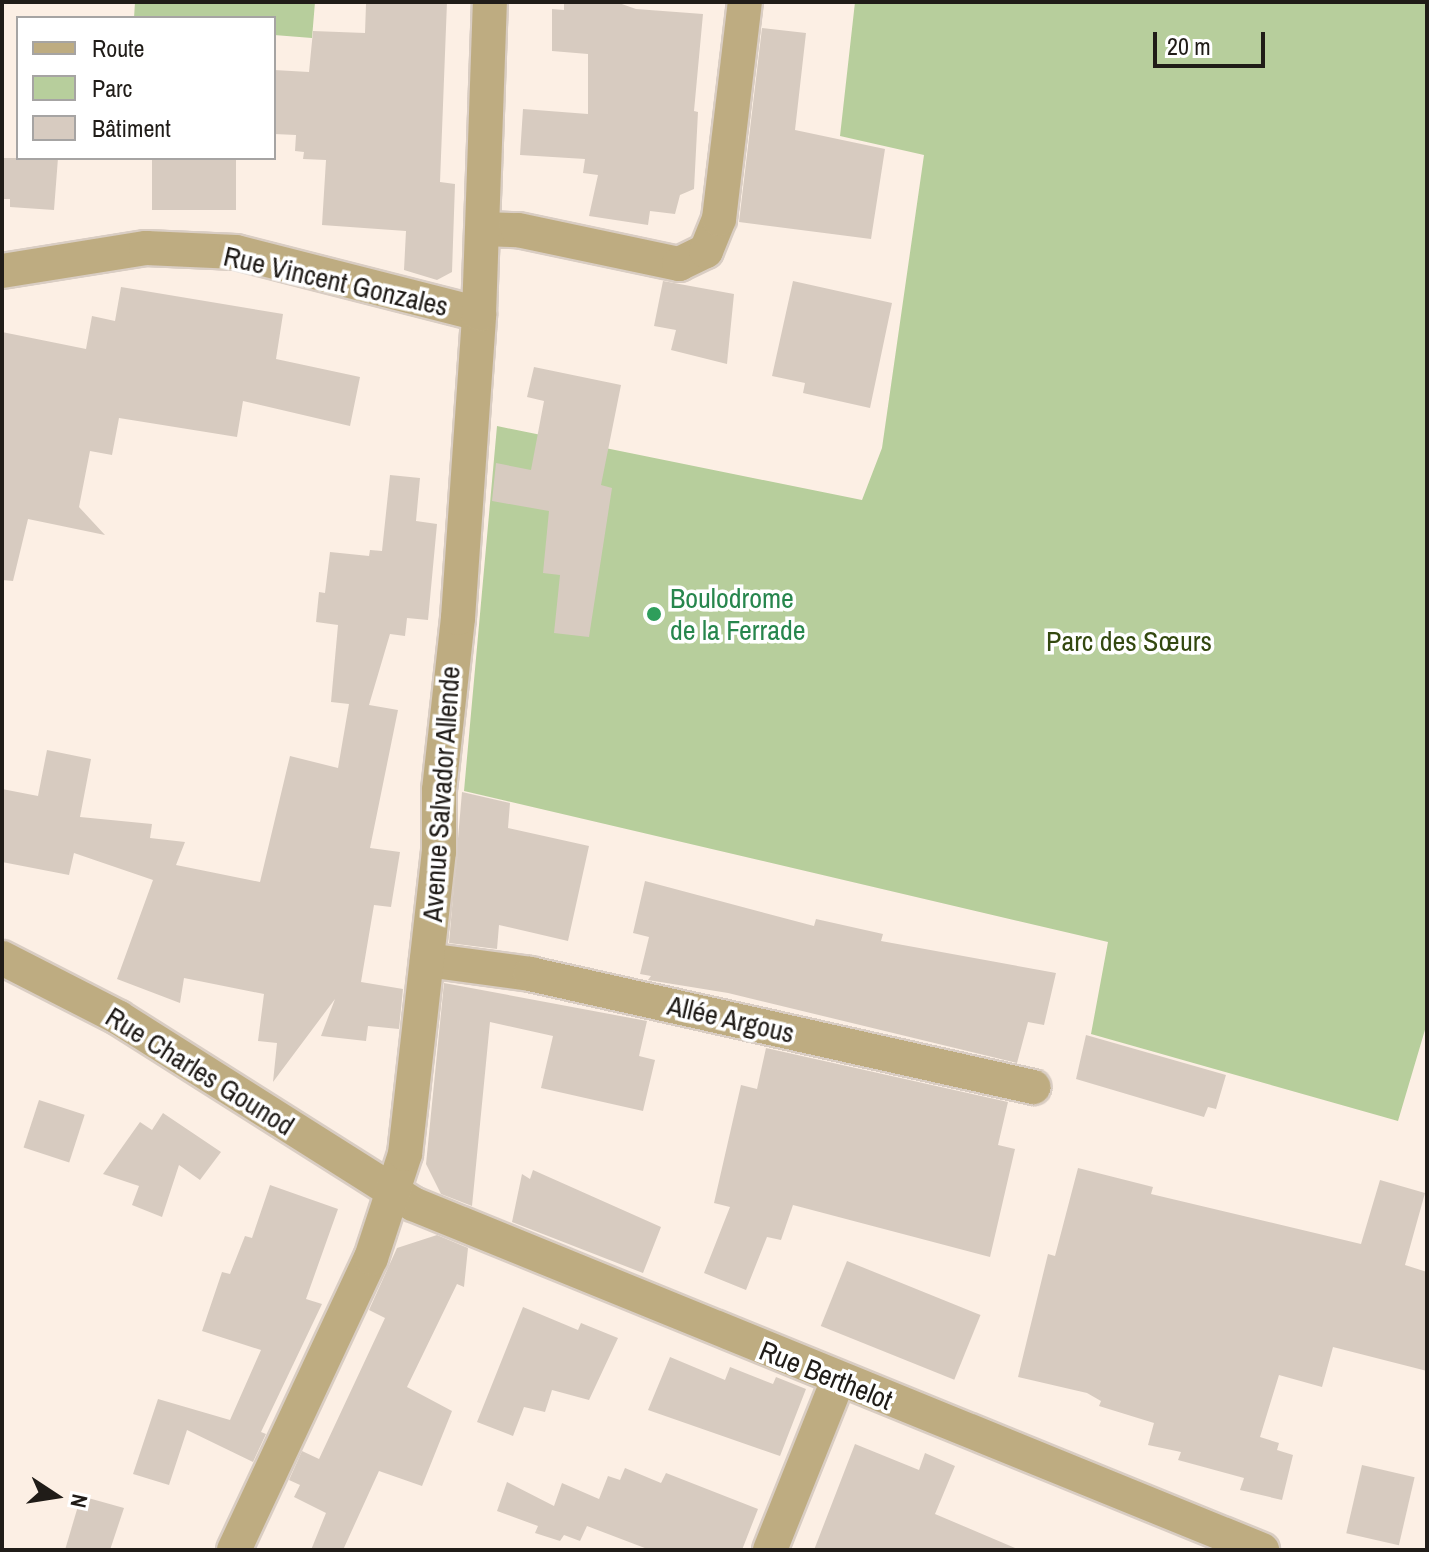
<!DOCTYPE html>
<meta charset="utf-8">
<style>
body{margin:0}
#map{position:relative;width:1429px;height:1552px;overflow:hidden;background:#fcefe4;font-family:"Archivo Narrow",sans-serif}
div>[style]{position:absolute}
.green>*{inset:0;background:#b7ce9c}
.building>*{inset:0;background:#d7cbc0;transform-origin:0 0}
.roads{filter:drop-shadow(2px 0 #d9cdc3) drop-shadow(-2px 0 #d9cdc3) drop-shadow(0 2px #d9cdc3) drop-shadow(0 -2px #d9cdc3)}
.minor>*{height:34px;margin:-17px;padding:0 17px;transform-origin:17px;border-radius:17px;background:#beac81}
.dots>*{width:22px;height:22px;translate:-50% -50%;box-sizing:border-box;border:4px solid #fff;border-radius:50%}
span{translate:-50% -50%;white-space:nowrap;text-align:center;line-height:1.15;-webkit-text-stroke:7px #fff;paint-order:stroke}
.street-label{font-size:28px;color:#201c18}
.leisure-label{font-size:28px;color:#27864d}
.left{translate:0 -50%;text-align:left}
.park-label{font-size:28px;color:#33480f}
.frame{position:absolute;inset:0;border:4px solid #201c18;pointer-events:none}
.legend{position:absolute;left:16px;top:16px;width:260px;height:144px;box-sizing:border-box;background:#fff;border:2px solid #a6a4a3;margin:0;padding:10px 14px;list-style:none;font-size:24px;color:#201c18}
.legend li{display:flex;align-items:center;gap:16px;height:40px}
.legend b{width:40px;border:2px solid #a6a4a3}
.north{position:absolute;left:16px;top:1456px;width:80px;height:80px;-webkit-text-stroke:6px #fff;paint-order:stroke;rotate:102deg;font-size:22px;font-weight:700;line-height:32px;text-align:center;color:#201c18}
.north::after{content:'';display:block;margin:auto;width:28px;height:36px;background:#201c18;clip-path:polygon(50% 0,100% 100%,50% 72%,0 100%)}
.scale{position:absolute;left:1153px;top:32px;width:112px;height:36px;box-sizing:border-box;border:4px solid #201c18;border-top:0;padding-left:10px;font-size:24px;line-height:28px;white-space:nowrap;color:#201c18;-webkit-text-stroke:6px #fff;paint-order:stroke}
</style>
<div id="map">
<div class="green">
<i style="clip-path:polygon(135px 2px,315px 2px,312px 38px,274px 35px,274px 18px,134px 18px)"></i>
<i style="clip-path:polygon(855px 2px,1427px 2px,1427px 1023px,1398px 1121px,1091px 1034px,1108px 942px,464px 791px,497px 426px,862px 500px,882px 448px,924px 155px,840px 136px)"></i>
</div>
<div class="building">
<i style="clip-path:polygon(447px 2px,440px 182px,455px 184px,452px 272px,437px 280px,404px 270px,406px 231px,322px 225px,326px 160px,303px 159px,304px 152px,295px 151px,296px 135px,274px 134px,274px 70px,309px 72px,313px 31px,365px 33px,366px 4px)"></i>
<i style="clip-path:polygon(564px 2px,616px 2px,636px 9px,703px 14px,694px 111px,698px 112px,694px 189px,680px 195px,675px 214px,650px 211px,648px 225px,589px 216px,598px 175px,583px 173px,585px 159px,520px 155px,523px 109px,588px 114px,588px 54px,552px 51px,552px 9px,564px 10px)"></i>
<i style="clip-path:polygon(762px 28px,806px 33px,795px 130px,885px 149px,871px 239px,739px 222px)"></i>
<i style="clip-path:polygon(4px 158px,58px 158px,54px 210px,10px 207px,10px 199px,4px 199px)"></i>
<i style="left:152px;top:158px;width:84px;height:52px"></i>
<i style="clip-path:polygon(663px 281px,734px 294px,727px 364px,671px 350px,676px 330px,654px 326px)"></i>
<i style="clip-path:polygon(793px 281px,892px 303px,870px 408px,803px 393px,805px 383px,772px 376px)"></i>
<i style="clip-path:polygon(121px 287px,283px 314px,276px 359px,360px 377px,350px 426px,243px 401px,237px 437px,119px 418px,112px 455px,90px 451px,79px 507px,105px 535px,28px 519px,13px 581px,2px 580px,2px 332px,86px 349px,92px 316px,115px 321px)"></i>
<i style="clip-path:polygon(534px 367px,621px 385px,601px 485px,612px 488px,589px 637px,554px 633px,560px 575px,543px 573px,549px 511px,492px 501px,496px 463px,531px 470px,544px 401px,527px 397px)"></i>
<i style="clip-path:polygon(390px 475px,420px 478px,416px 521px,437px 524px,428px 620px,407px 618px,405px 636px,390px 634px,369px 705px,398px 710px,370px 848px,400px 852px,391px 907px,374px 905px,361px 982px,403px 989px,399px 1029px,368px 1026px,366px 1041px,321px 1036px,335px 999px,273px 1082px,277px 1043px,258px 1041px,264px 994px,184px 978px,180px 1003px,117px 979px,153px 880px,74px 853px,69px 875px,2px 862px,2px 789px,38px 796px,47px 750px,91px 759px,80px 817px,152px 824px,150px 838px,185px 842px,176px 865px,260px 882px,290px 756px,338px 768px,349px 704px,331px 702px,338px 625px,316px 622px,319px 592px,325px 593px,330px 552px,369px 556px,370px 550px,382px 551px)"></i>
<i style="clip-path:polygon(462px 792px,510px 803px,508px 828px,589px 846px,568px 941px,499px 925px,497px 949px,449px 943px)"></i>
<i style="clip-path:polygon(645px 881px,814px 926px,816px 919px,883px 934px,881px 941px,1056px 973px,1044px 1025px,1028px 1022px,1017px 1063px,728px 993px,648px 980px,651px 976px,640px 974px,649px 937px,633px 933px)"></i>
<i style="clip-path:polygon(444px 983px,647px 1021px,639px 1056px,655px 1060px,643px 1111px,541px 1088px,553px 1036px,490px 1022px,472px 1206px,441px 1194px,426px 1164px)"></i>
<i style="clip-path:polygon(1086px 1035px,1226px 1075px,1216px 1109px,1208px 1107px,1204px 1117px,1076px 1079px)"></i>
<i style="clip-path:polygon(766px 1048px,1008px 1102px,998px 1145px,1015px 1149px,990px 1257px,793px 1205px,781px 1240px,767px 1237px,746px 1290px,704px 1273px,730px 1207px,714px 1203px,741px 1085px,757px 1089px)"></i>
<i style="left:39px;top:1100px;width:48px;height:50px;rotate:18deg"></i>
<i style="clip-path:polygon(163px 1113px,221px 1152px,200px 1180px,179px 1165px,162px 1217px,132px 1205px,139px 1186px,103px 1174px,140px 1122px,152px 1130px)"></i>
<i style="clip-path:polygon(1078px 1168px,1153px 1187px,1151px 1194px,1361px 1244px,1380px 1180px,1425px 1193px,1405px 1265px,1427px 1272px,1427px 1371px,1333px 1347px,1322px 1387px,1279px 1375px,1260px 1437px,1279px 1443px,1277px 1450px,1293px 1455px,1282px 1500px,1240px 1490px,1244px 1478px,1178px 1460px,1181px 1452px,1148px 1445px,1154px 1423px,1099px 1406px,1101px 1401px,1087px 1393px,1018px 1377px,1048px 1254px,1055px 1256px)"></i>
<i style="clip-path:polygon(533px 1170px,661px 1227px,643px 1273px,512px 1222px,522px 1174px,530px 1179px)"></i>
<i style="clip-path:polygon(270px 1185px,338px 1209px,306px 1299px,322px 1304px,261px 1432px,266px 1434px,253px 1462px,187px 1430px,169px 1485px,133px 1474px,158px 1399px,230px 1420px,261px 1350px,202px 1331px,222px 1272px,230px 1274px,245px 1236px,252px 1238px)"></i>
<i style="clip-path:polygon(437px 1235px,468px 1248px,464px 1287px,457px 1284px,407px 1387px,452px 1411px,422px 1486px,379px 1471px,343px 1550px,311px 1550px,326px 1513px,294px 1497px,300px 1485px,289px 1480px,302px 1451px,319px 1459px,385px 1318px,369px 1310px,397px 1248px)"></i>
<i style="left:847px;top:1261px;width:144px;height:70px;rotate:22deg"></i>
<i style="clip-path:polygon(523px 1307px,578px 1330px,581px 1323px,618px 1338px,589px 1400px,552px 1390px,545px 1412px,524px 1407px,513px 1436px,477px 1422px)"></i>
<i style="clip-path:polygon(670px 1357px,725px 1380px,730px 1367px,773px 1384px,776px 1377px,806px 1389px,780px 1456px,648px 1410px)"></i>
<i style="clip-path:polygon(855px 1444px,919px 1470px,925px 1453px,955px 1466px,935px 1514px,1020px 1550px,814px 1550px)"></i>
<i style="left:1362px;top:1465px;width:54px;height:70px;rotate:13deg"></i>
<i style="clip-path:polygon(625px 1468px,661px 1483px,666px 1473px,758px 1509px,742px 1550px,650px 1550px,587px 1526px,580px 1541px,564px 1535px,560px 1541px,535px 1533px,538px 1526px,497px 1511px,507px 1482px,554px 1506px,562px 1483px,599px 1499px,608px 1476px,620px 1480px)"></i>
<i style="clip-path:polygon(81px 1496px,124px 1508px,110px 1550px,65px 1550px)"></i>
</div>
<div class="roads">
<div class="minor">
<i style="left:483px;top:229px;width:35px;rotate:2deg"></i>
<i style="left:518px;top:230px;width:165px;rotate:11.9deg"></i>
<i style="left:679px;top:264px;width:30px;rotate:-26deg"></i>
<i style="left:706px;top:251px;width:35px;rotate:-68deg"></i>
<i style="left:719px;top:219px;width:219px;rotate:-83.2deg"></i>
<i style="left:2px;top:271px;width:146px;rotate:-9.1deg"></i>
<i style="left:146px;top:248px;width:90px;rotate:2.5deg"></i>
<i style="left:236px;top:252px;width:251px;rotate:14.3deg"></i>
<i style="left:2px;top:958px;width:131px;rotate:27.1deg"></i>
<i style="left:119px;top:1018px;width:348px;rotate:32.3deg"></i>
<i style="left:413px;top:1204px;width:917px;rotate:22.17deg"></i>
<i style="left:427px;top:960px;width:104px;rotate:7.7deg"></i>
<i style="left:530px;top:974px;width:516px;rotate:12.66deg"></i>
<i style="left:234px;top:1550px;width:323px;rotate:-64.9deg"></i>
<i style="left:371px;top:1258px;width:109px;rotate:-71.9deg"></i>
<i style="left:405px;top:1154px;width:304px;rotate:-83.6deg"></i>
<i style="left:439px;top:852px;width:62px;rotate:-90deg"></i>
<i style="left:439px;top:790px;width:173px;rotate:-83.7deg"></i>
<i style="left:458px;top:618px;width:305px;rotate:-86deg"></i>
<i style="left:479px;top:314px;width:312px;rotate:-88deg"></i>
<i style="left:770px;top:1550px;width:183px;rotate:-68.2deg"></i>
</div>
</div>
<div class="dots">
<i style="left:654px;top:614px;background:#2e9e5b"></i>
</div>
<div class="street-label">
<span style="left:336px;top:281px;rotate:13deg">Rue Vincent Gonzales</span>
<span style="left:441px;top:794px;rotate:-86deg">Avenue Salvador Allende</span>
<span style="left:731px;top:1019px;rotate:13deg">Allée Argous</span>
<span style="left:200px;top:1071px;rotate:32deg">Rue Charles Gounod</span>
<span style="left:826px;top:1375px;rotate:22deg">Rue Berthelot</span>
</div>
<div class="leisure-label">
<span class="left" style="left:670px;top:614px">Boulodrome<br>de la Ferrade</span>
</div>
<div class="park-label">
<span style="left:1129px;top:641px">Parc des Sœurs</span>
</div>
<div class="frame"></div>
<ul class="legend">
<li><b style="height:10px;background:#beac81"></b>Route</li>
<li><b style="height:22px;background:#b7ce9c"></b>Parc</li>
<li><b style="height:22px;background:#d7cbc0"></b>Bâtiment</li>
</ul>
<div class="north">N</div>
<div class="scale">20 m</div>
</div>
